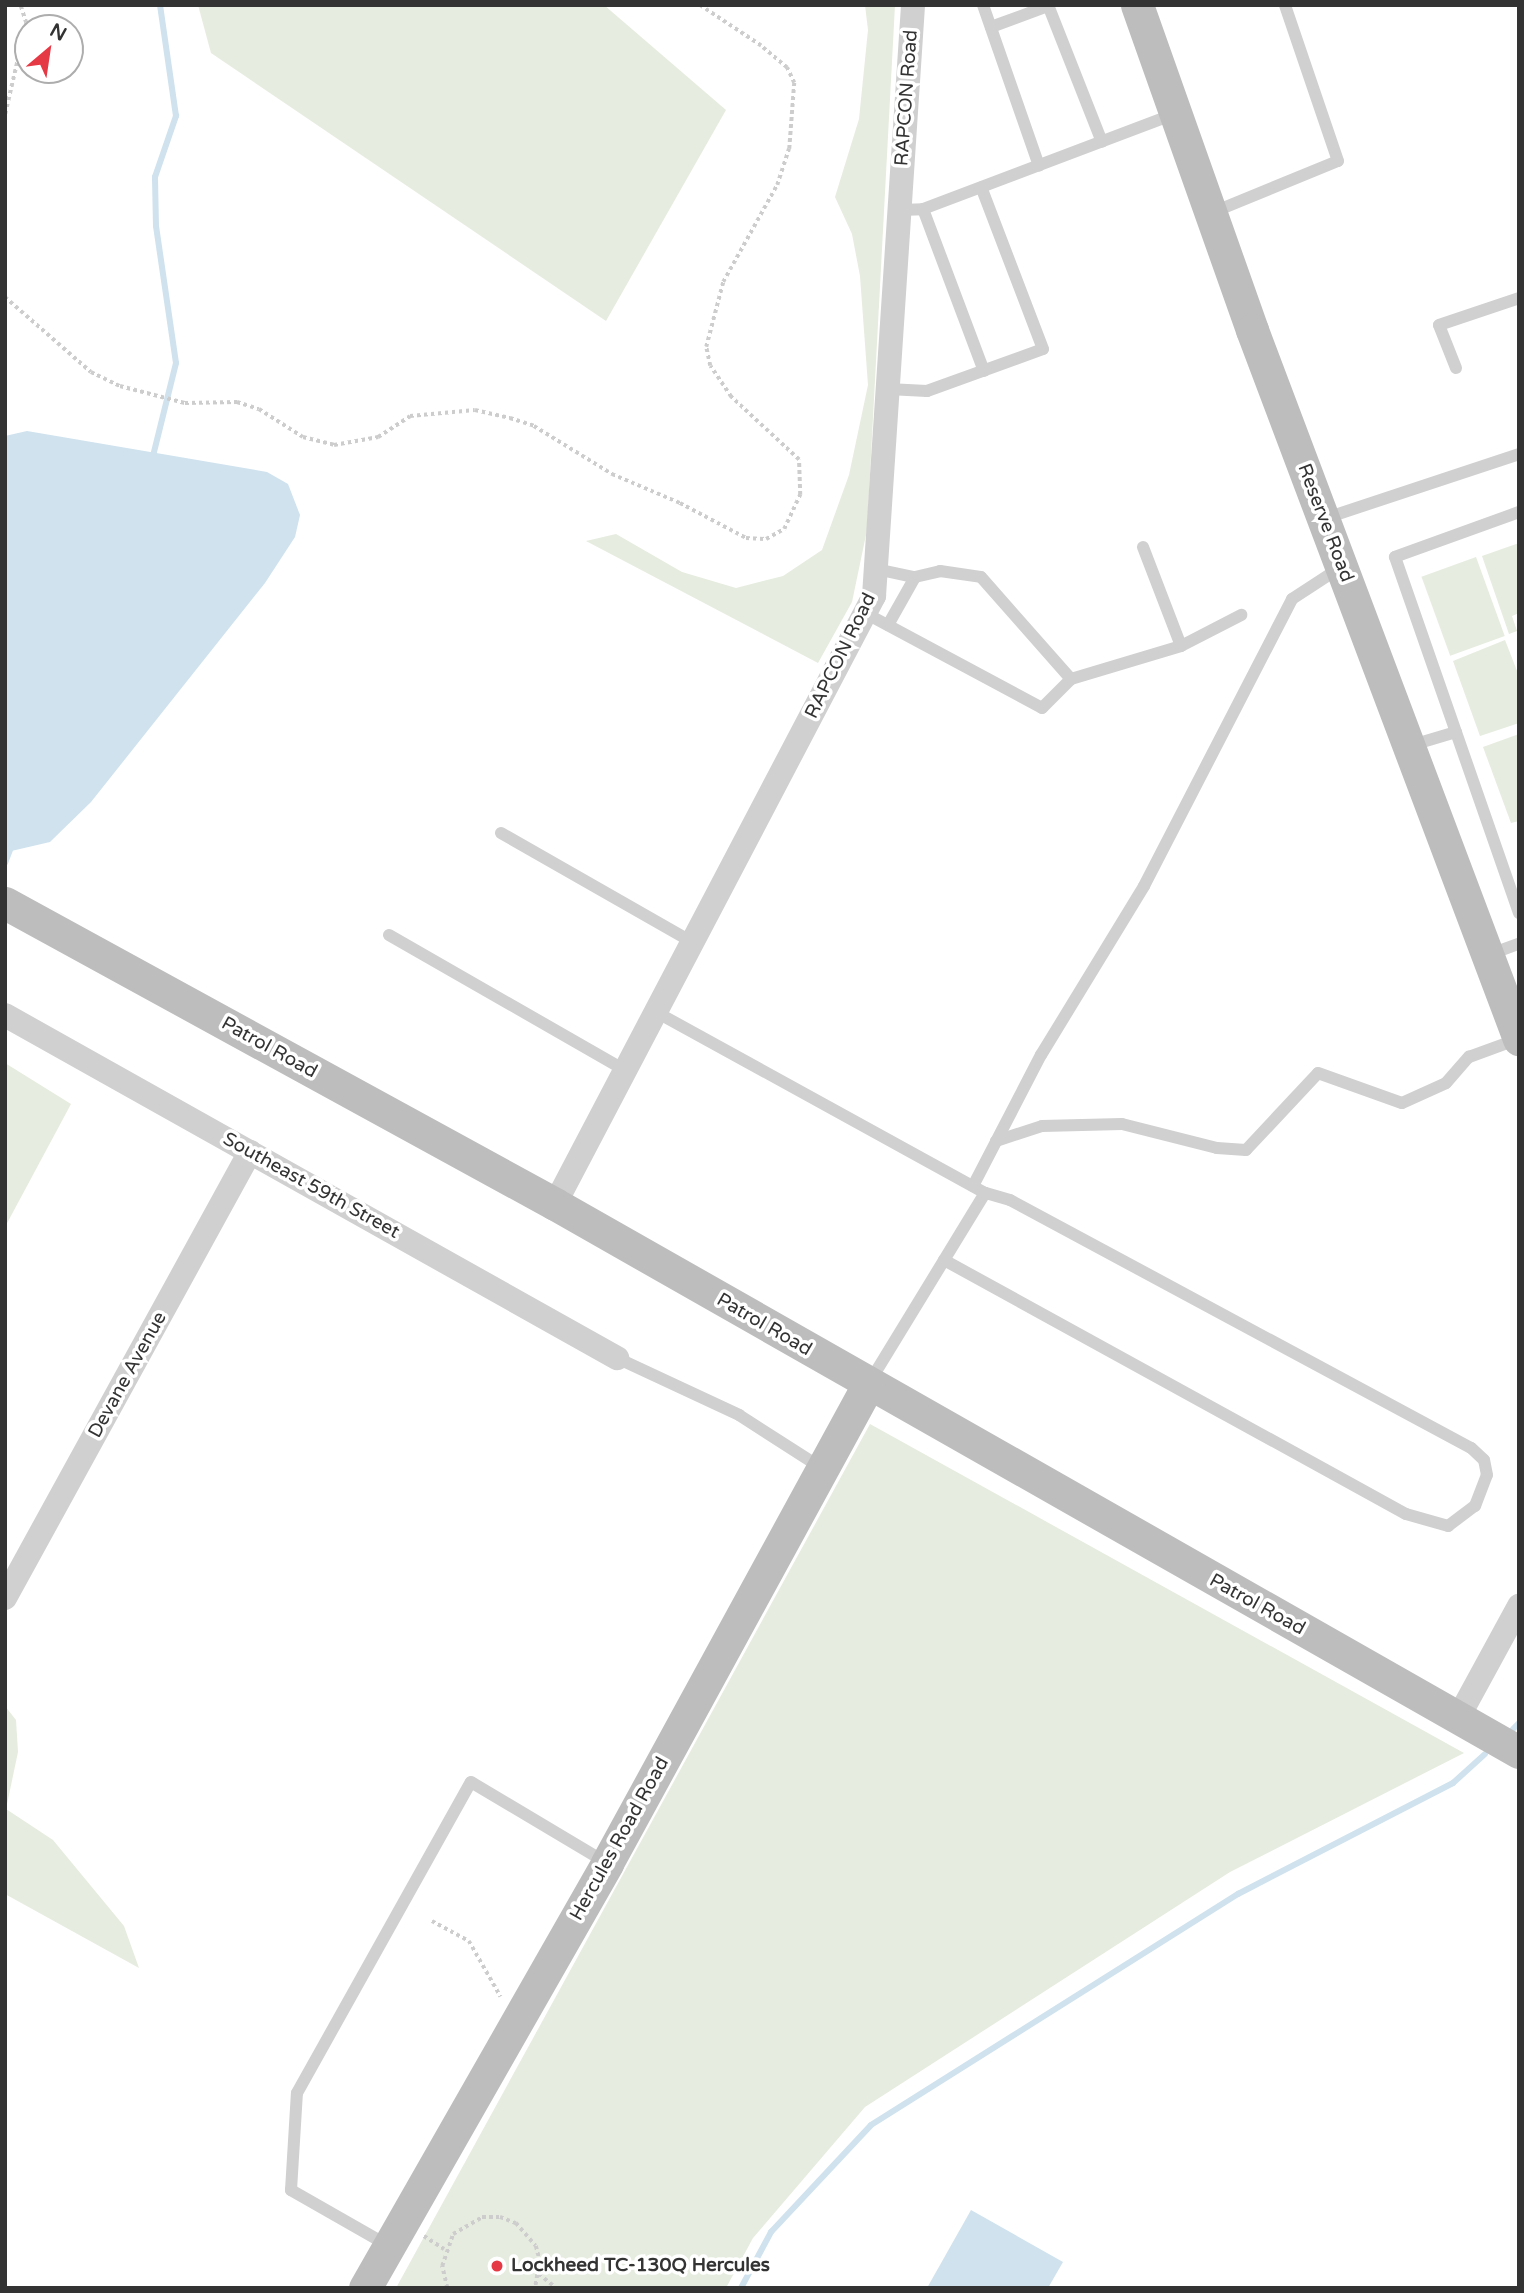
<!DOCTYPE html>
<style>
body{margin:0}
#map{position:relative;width:1524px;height:2293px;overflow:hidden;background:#fff;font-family:"Varela Round",sans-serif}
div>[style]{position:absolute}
.green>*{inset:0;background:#e6ecdf;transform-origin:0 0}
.water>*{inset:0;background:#cfe2ee}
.stream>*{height:6px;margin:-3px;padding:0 3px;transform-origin:3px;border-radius:3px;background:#cfe2ee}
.path>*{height:3.5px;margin-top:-1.75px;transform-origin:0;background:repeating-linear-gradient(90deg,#cdcdcd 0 3.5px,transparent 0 7px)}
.lane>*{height:12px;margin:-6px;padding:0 6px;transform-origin:6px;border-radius:6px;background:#d0d0d0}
.street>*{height:24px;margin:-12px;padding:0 12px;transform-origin:12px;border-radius:12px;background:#d0d0d0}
.secondary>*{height:33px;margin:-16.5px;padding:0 16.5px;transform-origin:16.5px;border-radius:16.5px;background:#bdbdbd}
.dots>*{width:19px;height:19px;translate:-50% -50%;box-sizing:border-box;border:4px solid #fff;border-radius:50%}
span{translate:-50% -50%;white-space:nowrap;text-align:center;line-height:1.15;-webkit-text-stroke:7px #fff;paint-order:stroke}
.street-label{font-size:19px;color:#333}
.poi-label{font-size:19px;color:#333;font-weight:700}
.left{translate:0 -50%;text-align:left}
.frame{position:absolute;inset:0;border:7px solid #333;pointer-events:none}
.north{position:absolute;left:14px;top:14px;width:70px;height:70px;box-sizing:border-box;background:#fff;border:2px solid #adadad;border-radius:50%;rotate:29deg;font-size:19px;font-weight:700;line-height:28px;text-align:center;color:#333}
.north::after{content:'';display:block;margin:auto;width:24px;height:32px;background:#e63946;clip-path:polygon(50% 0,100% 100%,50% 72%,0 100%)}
</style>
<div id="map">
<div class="green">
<i style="clip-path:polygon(198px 5px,604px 5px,726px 110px,606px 321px,211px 53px)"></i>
<i style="clip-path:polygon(865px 5px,895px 5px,867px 530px,852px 602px,818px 663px,586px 541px,616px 534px,682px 572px,736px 588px,783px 576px,822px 550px,849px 475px,868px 385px,860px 276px,852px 234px,835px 197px,859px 119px,868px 30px)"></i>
<i style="clip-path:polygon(1519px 543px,1519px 613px,1512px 616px,1517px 631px,1509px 634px,1482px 556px)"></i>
<i style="left:1476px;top:557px;width:84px;height:58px;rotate:70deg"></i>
<i style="clip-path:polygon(1505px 640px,1519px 676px,1519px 723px,1480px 736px,1453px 661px)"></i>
<i style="clip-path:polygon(1519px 734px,1519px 821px,1511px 823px,1483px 747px)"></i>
<i style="clip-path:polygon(5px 1063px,71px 1104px,5px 1227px)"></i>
<i style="clip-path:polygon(870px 1424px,1464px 1753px,1230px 1872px,865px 2107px,753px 2238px,726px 2288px,396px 2288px)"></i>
<i style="clip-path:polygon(5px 1706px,16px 1720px,18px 1752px,6px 1809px,53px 1840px,124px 1926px,139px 1968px,5px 1894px)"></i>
</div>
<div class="water">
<i style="clip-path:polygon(27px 431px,267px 472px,288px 484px,300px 515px,295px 537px,265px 583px,91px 802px,50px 842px,7px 852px,5px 436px)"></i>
<i style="clip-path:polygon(971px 2210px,1063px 2262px,1048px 2288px,927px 2288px)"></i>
</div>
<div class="stream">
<i style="left:152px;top:460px;width:100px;rotate:-76.1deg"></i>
<i style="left:176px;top:363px;width:138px;rotate:-98.3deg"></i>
<i style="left:156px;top:226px;width:49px;rotate:-91.2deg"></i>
<i style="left:155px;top:177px;width:65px;rotate:-71deg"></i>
<i style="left:176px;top:116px;width:112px;rotate:-98.2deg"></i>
<i style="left:5px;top:863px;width:19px;rotate:-69deg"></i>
<i style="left:1513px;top:1729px;width:8px;rotate:-45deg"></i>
<i style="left:741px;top:2288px;width:64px;rotate:-61.8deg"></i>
<i style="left:771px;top:2232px;width:146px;rotate:-46.9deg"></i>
<i style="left:871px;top:2125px;width:434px;rotate:-32.2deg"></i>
<i style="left:1238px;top:1894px;width:242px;rotate:-27.3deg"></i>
<i style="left:1453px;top:1783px;width:43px;rotate:-42.2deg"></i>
</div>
<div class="path">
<i style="left:5px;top:114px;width:93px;rotate:-77deg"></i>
<i style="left:26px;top:23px;width:19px;rotate:-108deg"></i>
<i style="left:5px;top:297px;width:114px;rotate:41.1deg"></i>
<i style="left:91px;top:372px;width:32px;rotate:26deg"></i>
<i style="left:120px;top:386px;width:67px;rotate:14.7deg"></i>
<i style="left:185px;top:403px;width:52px;rotate:-1.1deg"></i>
<i style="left:237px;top:402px;width:23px;rotate:18deg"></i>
<i style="left:259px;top:409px;width:52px;rotate:32.5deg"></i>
<i style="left:303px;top:437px;width:32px;rotate:14deg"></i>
<i style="left:334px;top:445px;width:45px;rotate:-10.3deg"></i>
<i style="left:378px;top:437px;width:38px;rotate:-33deg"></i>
<i style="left:410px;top:416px;width:65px;rotate:-5.3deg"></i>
<i style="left:475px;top:410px;width:36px;rotate:13deg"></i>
<i style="left:510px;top:418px;width:25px;rotate:18deg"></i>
<i style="left:534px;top:426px;width:92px;rotate:31.6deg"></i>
<i style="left:612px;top:474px;width:74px;rotate:23.1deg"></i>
<i style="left:680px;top:503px;width:75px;rotate:27.9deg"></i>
<i style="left:746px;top:538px;width:20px;rotate:3deg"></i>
<i style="left:766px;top:539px;width:21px;rotate:-29deg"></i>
<i style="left:784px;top:529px;width:38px;rotate:-65deg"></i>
<i style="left:800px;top:495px;width:35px;rotate:-92deg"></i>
<i style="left:799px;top:460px;width:93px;rotate:-137.2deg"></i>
<i style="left:731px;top:397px;width:37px;rotate:-124deg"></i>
<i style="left:710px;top:366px;width:19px;rotate:-102deg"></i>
<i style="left:706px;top:347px;width:67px;rotate:-75.3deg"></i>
<i style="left:723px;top:282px;width:111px;rotate:-60.9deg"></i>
<i style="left:777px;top:185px;width:38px;rotate:-72deg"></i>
<i style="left:789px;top:149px;width:66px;rotate:-85.7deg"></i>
<i style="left:794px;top:83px;width:17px;rotate:-115deg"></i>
<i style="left:787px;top:68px;width:34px;rotate:-140deg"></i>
<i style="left:761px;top:46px;width:74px;rotate:-146.5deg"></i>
<i style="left:432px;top:1921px;width:42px;rotate:28.4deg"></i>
<i style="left:469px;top:1941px;width:64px;rotate:60.3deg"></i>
<i style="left:424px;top:2236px;width:24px;rotate:33deg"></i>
<i style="left:539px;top:2274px;width:22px;rotate:39deg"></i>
<i style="left:447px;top:2288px;width:23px;rotate:-103deg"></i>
<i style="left:442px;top:2266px;width:34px;rotate:-71deg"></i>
<i style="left:453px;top:2234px;width:34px;rotate:-30deg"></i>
<i style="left:482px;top:2217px;width:18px"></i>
<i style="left:500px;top:2217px;width:17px;rotate:21deg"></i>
<i style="left:516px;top:2223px;width:30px;rotate:49deg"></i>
<i style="left:536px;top:2246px;width:16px;rotate:75deg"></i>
<i style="left:540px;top:2261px;width:27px;rotate:100deg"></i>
</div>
<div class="lane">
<i style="left:983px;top:5px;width:170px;rotate:70.8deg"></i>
<i style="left:1048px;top:5px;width:147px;rotate:68.5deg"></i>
<i style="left:991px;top:27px;width:61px;rotate:-20.2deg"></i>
<i style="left:923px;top:209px;width:173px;rotate:69.4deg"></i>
<i style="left:900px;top:210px;width:23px;rotate:-2deg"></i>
<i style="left:923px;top:209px;width:269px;rotate:-20.7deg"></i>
<i style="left:1211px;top:213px;width:137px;rotate:-22.3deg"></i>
<i style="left:1338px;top:161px;width:165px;rotate:-108.8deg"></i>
<i style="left:1456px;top:368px;width:46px;rotate:-111.6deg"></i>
<i style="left:1439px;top:325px;width:84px;rotate:-18.6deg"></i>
<i style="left:888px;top:389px;width:39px;rotate:3deg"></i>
<i style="left:927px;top:391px;width:123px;rotate:-19.9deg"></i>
<i style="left:1043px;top:349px;width:173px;rotate:-110.9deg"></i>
<i style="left:1519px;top:512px;width:132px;rotate:160.1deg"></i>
<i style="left:1395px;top:557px;width:377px;rotate:70.8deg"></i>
<i style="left:1323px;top:519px;width:206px;rotate:-18.3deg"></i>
<i style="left:1143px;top:547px;width:106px;rotate:69deg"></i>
<i style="left:876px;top:569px;width:40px;rotate:12deg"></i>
<i style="left:865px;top:613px;width:201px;rotate:28.2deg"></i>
<i style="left:1042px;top:708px;width:41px;rotate:-45deg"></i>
<i style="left:1071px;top:679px;width:115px;rotate:-16.7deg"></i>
<i style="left:1181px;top:646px;width:68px;rotate:-27.3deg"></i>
<i style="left:888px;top:625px;width:55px;rotate:-60.6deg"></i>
<i style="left:915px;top:577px;width:26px;rotate:-13deg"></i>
<i style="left:940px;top:571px;width:41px;rotate:8.3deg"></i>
<i style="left:981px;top:577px;width:136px;rotate:48.6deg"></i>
<i style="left:1409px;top:746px;width:49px;rotate:-16.6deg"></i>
<i style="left:501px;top:833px;width:220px;rotate:29.7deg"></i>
<i style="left:389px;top:935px;width:272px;rotate:29.8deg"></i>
<i style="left:1488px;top:955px;width:33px;rotate:-20deg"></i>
<i style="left:656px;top:1012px;width:376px;rotate:28.8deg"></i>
<i style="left:985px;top:1193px;width:219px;rotate:121.4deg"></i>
<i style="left:996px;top:1141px;width:48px;rotate:-18.1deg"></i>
<i style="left:1042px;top:1126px;width:80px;rotate:-1.4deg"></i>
<i style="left:1122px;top:1124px;width:98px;rotate:14.2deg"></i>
<i style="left:1217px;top:1148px;width:29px;rotate:4deg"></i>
<i style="left:1246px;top:1150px;width:105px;rotate:-46.9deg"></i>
<i style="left:1318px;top:1073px;width:89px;rotate:19.7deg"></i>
<i style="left:1402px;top:1103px;width:48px;rotate:-24.4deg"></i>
<i style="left:1446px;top:1083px;width:35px;rotate:-49deg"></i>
<i style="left:1469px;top:1057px;width:52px;rotate:-20.2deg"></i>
<i style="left:973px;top:1186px;width:148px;rotate:-62.6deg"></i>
<i style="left:1041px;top:1055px;width:198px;rotate:-58.6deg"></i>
<i style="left:1144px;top:886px;width:323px;rotate:-62.7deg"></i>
<i style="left:1292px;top:599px;width:59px;rotate:-33.1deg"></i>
<i style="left:944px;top:1260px;width:527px;rotate:28.8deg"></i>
<i style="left:1406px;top:1514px;width:44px;rotate:15.9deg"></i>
<i style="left:1448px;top:1526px;width:34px;rotate:-37deg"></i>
<i style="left:1475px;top:1506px;width:33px;rotate:-69deg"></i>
<i style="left:1487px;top:1475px;width:15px;rotate:-101deg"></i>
<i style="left:1484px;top:1460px;width:18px;rotate:-137deg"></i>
<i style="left:1471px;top:1448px;width:523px;rotate:-151.72deg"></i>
<i style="left:1010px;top:1200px;width:26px;rotate:-164deg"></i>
<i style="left:617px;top:1358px;width:135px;rotate:25deg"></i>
<i style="left:739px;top:1415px;width:96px;rotate:32.7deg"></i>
<i style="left:389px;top:2246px;width:113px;rotate:-150.3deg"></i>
<i style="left:291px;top:2190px;width:97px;rotate:-86.5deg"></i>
<i style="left:297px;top:2093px;width:356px;rotate:-60.8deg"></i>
<i style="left:471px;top:1782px;width:158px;rotate:30.8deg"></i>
</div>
<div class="street">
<i style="left:5px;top:1015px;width:702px;rotate:29.27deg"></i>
<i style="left:555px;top:1204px;width:687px;rotate:-62.32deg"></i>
<i style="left:874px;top:596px;width:592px;rotate:-86.22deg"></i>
<i style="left:5px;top:1598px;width:509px;rotate:-61.22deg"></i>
<i style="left:1458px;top:1718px;width:128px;rotate:-61.4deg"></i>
</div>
<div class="secondary">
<i style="left:1137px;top:5px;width:345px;rotate:70.5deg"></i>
<i style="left:1252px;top:330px;width:758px;rotate:69.36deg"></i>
<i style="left:5px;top:903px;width:627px;rotate:28.69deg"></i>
<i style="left:555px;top:1204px;width:1109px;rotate:29.62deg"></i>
<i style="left:365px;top:2288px;width:489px;rotate:-60.3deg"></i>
<i style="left:607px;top:1863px;width:545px;rotate:-61.36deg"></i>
</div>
<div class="dots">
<i style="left:497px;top:2266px;background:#e63946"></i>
</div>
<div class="street-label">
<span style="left:907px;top:98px;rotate:-86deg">RAPCON Road</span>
<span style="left:1325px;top:523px;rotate:69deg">Reserve Road</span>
<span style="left:841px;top:656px;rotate:-64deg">RAPCON Road</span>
<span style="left:269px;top:1048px;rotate:29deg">Patrol Road</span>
<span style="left:311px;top:1186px;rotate:29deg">Southeast 59th Street</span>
<span style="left:764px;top:1325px;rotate:30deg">Patrol Road</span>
<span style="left:128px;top:1375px;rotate:-61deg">Devane Avenue</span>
<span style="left:1257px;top:1605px;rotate:29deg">Patrol Road</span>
<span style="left:620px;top:1839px;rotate:-61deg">Hercules Road Road</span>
</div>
<div class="poi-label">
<span class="left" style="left:511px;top:2266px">Lockheed TC-130Q Hercules</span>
</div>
<div class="frame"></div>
<div class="north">N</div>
</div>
